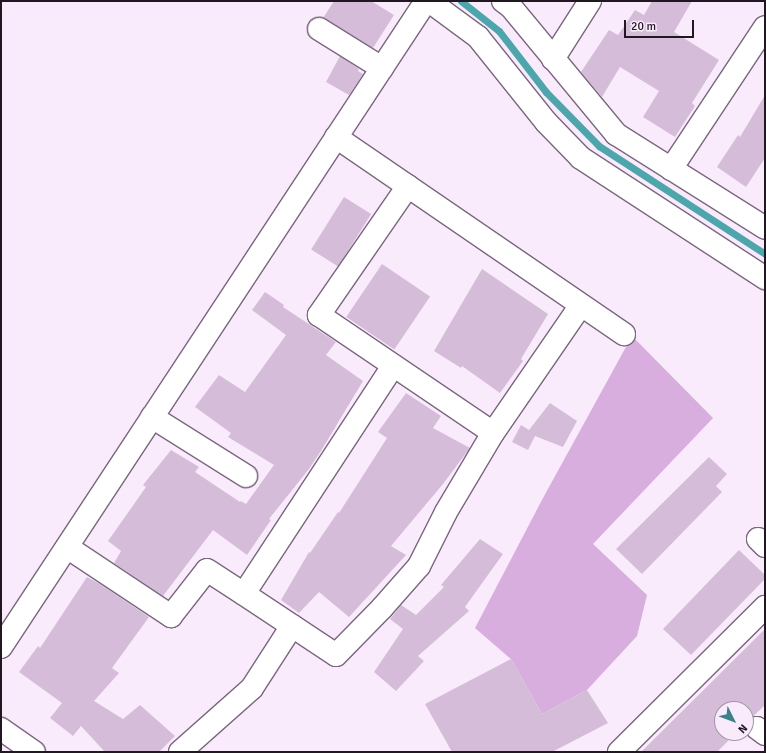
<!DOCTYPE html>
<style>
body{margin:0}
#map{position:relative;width:766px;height:753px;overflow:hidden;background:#f9ebfc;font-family:Signika,sans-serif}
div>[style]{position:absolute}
.green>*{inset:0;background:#d7aede}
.stream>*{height:7px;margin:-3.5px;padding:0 3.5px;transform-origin:3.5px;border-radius:3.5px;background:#4da6ac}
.building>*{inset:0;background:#d5bdd9;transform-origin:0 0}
.roads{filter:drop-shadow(1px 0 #7b667f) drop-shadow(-1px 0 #7b667f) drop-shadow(0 1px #7b667f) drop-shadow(0 -1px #7b667f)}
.minor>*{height:22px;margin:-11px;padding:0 11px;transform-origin:11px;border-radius:11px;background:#fff}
.major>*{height:22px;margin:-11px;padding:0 11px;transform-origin:11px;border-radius:11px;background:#fff}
span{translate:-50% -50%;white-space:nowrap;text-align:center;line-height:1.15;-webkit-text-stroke:4px #f9ebfc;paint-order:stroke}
.frame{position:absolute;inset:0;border:2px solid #201721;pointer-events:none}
.north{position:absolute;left:714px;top:701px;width:40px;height:40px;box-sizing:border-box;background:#f9ebfc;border:1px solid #a296a4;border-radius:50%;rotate:132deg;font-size:11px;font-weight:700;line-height:16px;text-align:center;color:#201721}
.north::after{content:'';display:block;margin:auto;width:14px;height:18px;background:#3a8287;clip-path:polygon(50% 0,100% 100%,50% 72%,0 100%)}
.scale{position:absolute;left:624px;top:20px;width:70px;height:18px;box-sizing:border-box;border:2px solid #201721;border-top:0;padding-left:5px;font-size:12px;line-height:14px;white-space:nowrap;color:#201721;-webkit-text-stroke:3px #f9ebfc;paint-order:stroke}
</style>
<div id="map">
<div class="green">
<i style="clip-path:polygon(632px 336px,713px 418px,593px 544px,647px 595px,637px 636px,587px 690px,542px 714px,511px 659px,475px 628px,543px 498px)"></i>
</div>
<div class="stream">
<i style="left:461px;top:1px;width:48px;rotate:38.3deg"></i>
<i style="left:499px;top:31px;width:77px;rotate:52.4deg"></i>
<i style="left:546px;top:92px;width:76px;rotate:45.5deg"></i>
<i style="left:599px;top:146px;width:198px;rotate:33deg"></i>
</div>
<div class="building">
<i style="clip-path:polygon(334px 1px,371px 1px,394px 15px,373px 48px,323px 18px)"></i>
<i style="clip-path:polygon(652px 1px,692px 1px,674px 32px,719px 60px,692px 103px,695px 106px,675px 137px,643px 117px,659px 91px,620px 67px,602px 97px,581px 72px,609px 30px,618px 35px,635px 10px,644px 15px)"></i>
<i style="clip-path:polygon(340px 56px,359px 69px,358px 71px,363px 74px,349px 95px,326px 82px)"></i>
<i style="clip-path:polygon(765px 95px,765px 158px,746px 187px,717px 167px,738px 135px,740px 137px)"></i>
<i style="left:344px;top:197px;width:32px;height:62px;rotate:32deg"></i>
<i style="left:382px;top:264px;width:58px;height:64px;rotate:34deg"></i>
<i style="clip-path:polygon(482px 269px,548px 314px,521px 359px,523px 361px,500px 393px,462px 366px,461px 368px,434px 351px)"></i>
<i style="clip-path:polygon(265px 292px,284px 305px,283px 307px,336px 342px,326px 355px,363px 381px,321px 451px,309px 469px,269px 519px,271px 520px,247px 555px,213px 530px,163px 596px,114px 563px,121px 551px,108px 541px,146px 487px,143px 485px,171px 450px,199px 467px,195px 472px,240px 502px,241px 501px,246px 504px,274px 465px,228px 437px,231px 433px,195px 407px,219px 375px,245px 392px,286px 335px,252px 310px)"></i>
<i style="clip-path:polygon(406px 393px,441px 416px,433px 428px,470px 448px,443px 484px,391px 546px,406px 555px,349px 617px,319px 592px,299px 613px,281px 600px,309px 552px,310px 553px,338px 512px,339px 513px,387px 438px,378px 432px)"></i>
<i style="clip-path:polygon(550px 403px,577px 421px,563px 447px,535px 436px,528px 450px,512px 442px,521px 425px,529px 430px)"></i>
<i style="clip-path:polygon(709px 457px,727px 474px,716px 486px,722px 492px,642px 574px,616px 549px)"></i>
<i style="clip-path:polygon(480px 539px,503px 554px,465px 607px,469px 611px,418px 656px,424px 661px,396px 691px,374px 672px,403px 629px,390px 619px,401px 605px,416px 615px,444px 587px,441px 585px)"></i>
<i style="clip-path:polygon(739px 550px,765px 575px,765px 579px,691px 655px,663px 629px)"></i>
<i style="clip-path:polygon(87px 577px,100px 584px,149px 617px,112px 668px,119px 673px,94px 701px,123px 719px,140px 705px,175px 736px,159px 752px,105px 752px,81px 726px,73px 736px,50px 718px,62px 703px,19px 672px,38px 646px,40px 648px)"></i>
<i style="clip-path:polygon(765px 629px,765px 705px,746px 723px,746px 709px,722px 709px,722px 733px,736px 733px,717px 752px,641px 752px)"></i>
<i style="clip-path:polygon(511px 659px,542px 714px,587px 690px,608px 723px,552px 752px,452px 752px,425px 704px)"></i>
</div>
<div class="roads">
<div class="minor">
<i style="left:429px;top:1px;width:61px;rotate:36.3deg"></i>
<i style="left:478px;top:37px;width:109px;rotate:51.3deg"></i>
<i style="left:546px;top:122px;width:50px;rotate:45.8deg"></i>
<i style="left:581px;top:158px;width:220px;rotate:33.1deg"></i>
<i style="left:503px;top:1px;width:10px;rotate:37deg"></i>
<i style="left:511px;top:7px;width:165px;rotate:50.4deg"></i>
<i style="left:616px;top:134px;width:176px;rotate:32.2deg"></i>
<i style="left:319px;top:29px;width:74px;rotate:31.8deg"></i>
<i style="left:553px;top:59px;width:69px;rotate:-57.5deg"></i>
<i style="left:336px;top:137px;width:349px;rotate:34.4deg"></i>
<i style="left:671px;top:169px;width:170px;rotate:-56.5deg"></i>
<i style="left:408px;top:186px;width:157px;rotate:124.6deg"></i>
<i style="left:319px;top:315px;width:210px;rotate:34.1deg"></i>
<i style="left:493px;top:433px;width:155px;rotate:-55.5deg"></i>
<i style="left:393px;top:366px;width:272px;rotate:123.2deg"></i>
<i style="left:244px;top:594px;width:110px;rotate:33.5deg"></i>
<i style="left:336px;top:655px;width:66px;rotate:-45.6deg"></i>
<i style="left:382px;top:608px;width:56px;rotate:-48.6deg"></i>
<i style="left:419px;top:566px;width:60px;rotate:-63.4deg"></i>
<i style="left:446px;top:512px;width:92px;rotate:-59.3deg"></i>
<i style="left:152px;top:417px;width:111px;rotate:32.1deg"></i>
<i style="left:758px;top:539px;width:10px;rotate:45deg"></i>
<i style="left:67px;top:547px;width:125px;rotate:33.6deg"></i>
<i style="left:171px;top:616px;width:58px;rotate:-52deg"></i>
<i style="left:207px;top:570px;width:44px;rotate:33deg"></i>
<i style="left:1px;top:647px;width:773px;rotate:-56.66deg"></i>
<i style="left:757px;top:728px;width:10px;rotate:37deg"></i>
<i style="left:180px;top:752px;width:96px;rotate:-41.6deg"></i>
<i style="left:252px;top:688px;width:74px;rotate:-57.2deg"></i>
<i style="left:619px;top:752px;width:206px;rotate:-44.8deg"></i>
</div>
<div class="major">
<i style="left:1px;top:729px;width:40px;rotate:34.9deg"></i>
</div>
</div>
<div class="frame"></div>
<div class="north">N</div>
<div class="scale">20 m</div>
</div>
